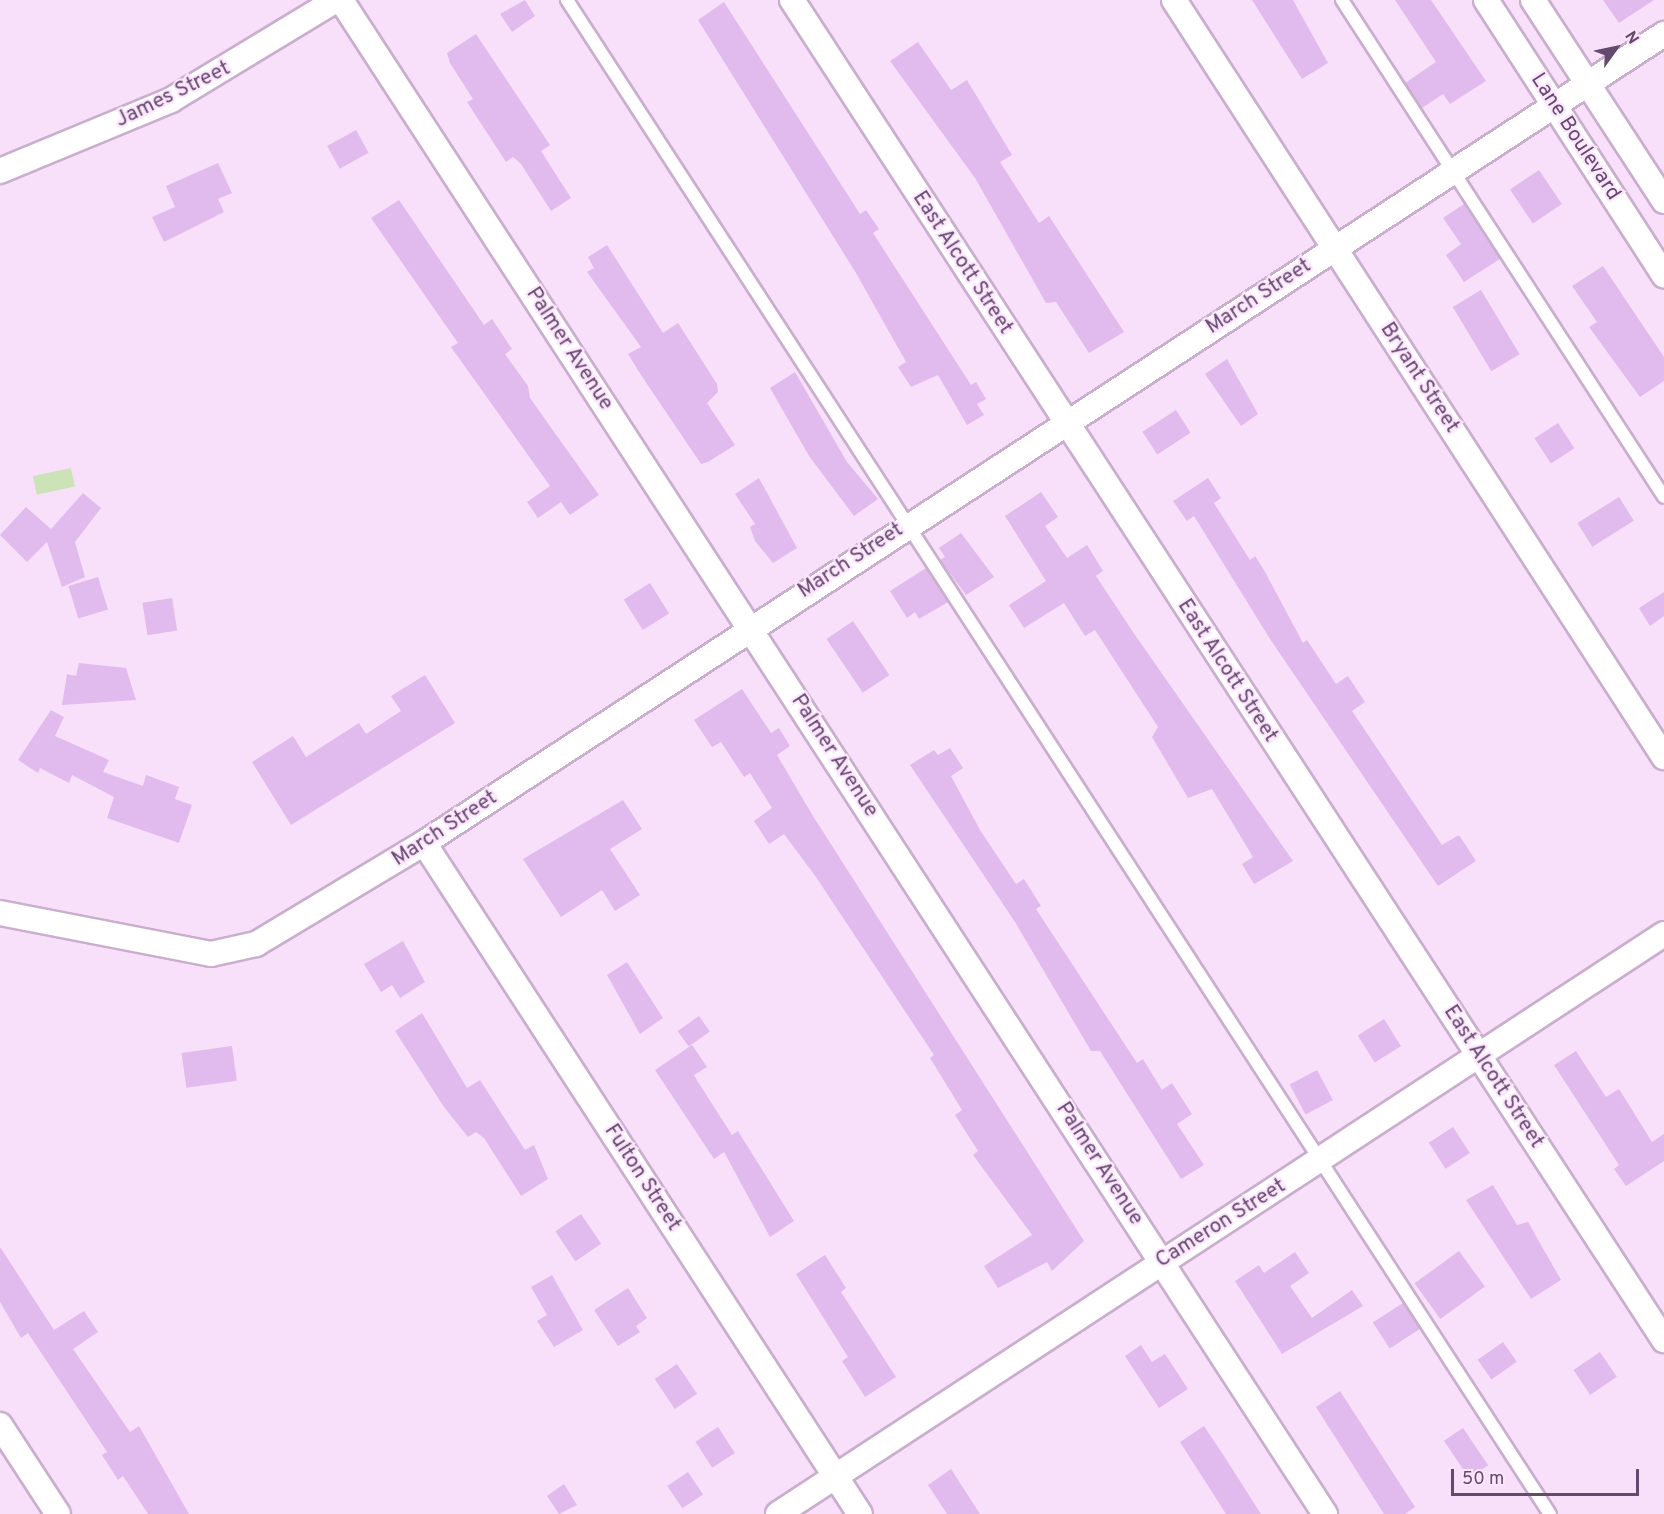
<!DOCTYPE html>
<style>
body{margin:0}
#map{position:relative;width:1664px;height:1514px;overflow:hidden;background:#f9e0fa;font-family:Overpass,sans-serif}
div>[style]{position:absolute}
.water>*{inset:0;background:#cce2b7;transform-origin:0 0}
.building>*{inset:0;background:#e1baee;transform-origin:0 0}
.roads{filter:drop-shadow(2px 0 #c9aece) drop-shadow(-2px 0 #c9aece) drop-shadow(0 2px #c9aece) drop-shadow(0 -2px #c9aece)}
.lane>*{height:12px;margin:-6px;padding:0 6px;transform-origin:6px;border-radius:6px;background:#fff}
.street>*{height:24px;margin:-12px;padding:0 12px;transform-origin:12px;border-radius:12px;background:#fff}
span{translate:-50% -50%;white-space:nowrap;text-align:center;line-height:1.15;-webkit-text-stroke:4.5px #fde6fe;paint-order:stroke}
.street-label{font-size:21px;color:#644a6f}
.north{position:absolute;left:1586px;top:18px;width:60px;height:60px;-webkit-text-stroke:4px #fde6fe;paint-order:stroke;rotate:57deg;font-size:16px;font-weight:700;line-height:24px;text-align:center;color:#644a6f}
.north::after{content:'';display:block;margin:auto;width:21px;height:27px;background:#644a6f;clip-path:polygon(50% 0,100% 100%,50% 72%,0 100%)}
.scale{position:absolute;left:1451px;top:1469px;width:188px;height:27px;box-sizing:border-box;border:3px solid #644a6f;border-top:0;padding-left:8px;font-size:18px;line-height:21px;white-space:nowrap;color:#644a6f;-webkit-text-stroke:4px #fde6fe;paint-order:stroke}
</style>
<div id="map">
<div class="water">
<i style="left:71px;top:468px;width:19px;height:39px;rotate:78deg"></i>
</div>
<div class="building">
<i style="clip-path:polygon(525px 0,535px 16px,512px 32px,500px 14px)"></i>
<i style="clip-path:polygon(1252px 0,1293px 0,1328px 63px,1302px 79px)"></i>
<i style="clip-path:polygon(1395px 0,1431px 0,1486px 81px,1450px 104px,1443px 94px,1422px 108px,1405px 83px,1436px 62px)"></i>
<i style="clip-path:polygon(1603px 0,1654px 0,1619px 23px)"></i>
<i style="clip-path:polygon(724px 2px,860px 214px,866px 210px,879px 229px,873px 233px,971px 385px,976px 382px,986px 399px,977px 404px,984px 415px,967px 425px,938px 375px,911px 387px,898px 367px,906px 362px,856px 273px,698px 20px)"></i>
<i style="clip-path:polygon(476px 34px,550px 145px,541px 151px,571px 198px,551px 211px,521px 164px,513px 157px,506px 162px,467px 102px,473px 99px,450px 63px,447px 53px)"></i>
<i style="clip-path:polygon(918px 42px,951px 90px,967px 80px,1012px 155px,1000px 162px,1039px 223px,1049px 216px,1124px 332px,1089px 353px,1056px 302px,1046px 303px,975px 178px,890px 61px)"></i>
<i style="left:356px;top:130px;width:26px;height:33px;rotate:61deg"></i>
<i style="clip-path:polygon(218px 163px,232px 193px,218px 199px,224px 212px,164px 242px,152px 217px,175px 207px,166px 186px)"></i>
<i style="left:1539px;top:170px;width:41px;height:35px;rotate:56deg"></i>
<i style="clip-path:polygon(399px 200px,484px 325px,492px 319px,512px 349px,505px 354px,528px 386px,530px 398px,599px 495px,570px 515px,561px 502px,538px 518px,527px 502px,550px 486px,451px 347px,458px 343px,371px 218px)"></i>
<i style="clip-path:polygon(1464px 204px,1500px 259px,1464px 282px,1446px 255px,1461px 244px,1443px 218px)"></i>
<i style="clip-path:polygon(607px 245px,663px 333px,678px 323px,717px 384px,718px 392px,707px 403px,735px 445px,708px 462px,701px 464px,641px 375px,628px 354px,641px 347px,587px 272px,594px 268px,588px 257px)"></i>
<i style="clip-path:polygon(1603px 266px,1664px 357px,1664px 381px,1640px 397px,1589px 327px,1597px 322px,1572px 286px)"></i>
<i style="left:1481px;top:290px;width:75px;height:33px;rotate:59deg"></i>
<i style="clip-path:polygon(1227px 359px,1258px 414px,1241px 426px,1205px 374px)"></i>
<i style="clip-path:polygon(795px 372px,847px 462px,878px 499px,854px 516px,809px 456px,770px 388px)"></i>
<i style="left:1176px;top:410px;width:27px;height:40px;rotate:57deg"></i>
<i style="left:1558px;top:423px;width:30px;height:28px;rotate:57deg"></i>
<i style="clip-path:polygon(759px 478px,797px 548px,773px 563px,755px 541px,750px 527px,755px 524px,735px 494px)"></i>
<i style="clip-path:polygon(1208px 478px,1221px 498px,1214px 503px,1250px 560px,1255px 556px,1264px 570px,1303px 643px,1307px 640px,1336px 684px,1348px 676px,1365px 702px,1352px 711px,1442px 845px,1459px 835px,1476px 861px,1438px 886px,1270px 639px,1194px 516px,1187px 521px,1173px 501px)"></i>
<i style="clip-path:polygon(1041px 492px,1058px 517px,1045px 526px,1067px 558px,1087px 545px,1103px 571px,1096px 576px,1135px 635px,1293px 861px,1254px 884px,1242px 864px,1253px 857px,1212px 789px,1188px 798px,1152px 737px,1158px 727px,1095px 630px,1085px 636px,1064px 603px,1024px 628px,1009px 605px,1046px 581px,1005px 516px)"></i>
<i style="clip-path:polygon(83px 493px,101px 508px,75px 542px,85px 577px,62px 587px,47px 542px,27px 562px,0 535px,26px 507px,51px 529px)"></i>
<i style="left:1619px;top:497px;width:28px;height:49px;rotate:58deg"></i>
<i style="clip-path:polygon(961px 533px,994px 577px,966px 595px,940px 560px,945px 557px,939px 548px)"></i>
<i style="clip-path:polygon(926px 568px,948px 602px,919px 619px,915px 612px,907px 618px,890px 591px)"></i>
<i style="left:98px;top:577px;width:34px;height:31px;rotate:73deg"></i>
<i style="left:650px;top:583px;width:36px;height:31px;rotate:58deg"></i>
<i style="clip-path:polygon(1664px 592px,1664px 616px,1650px 626px,1639px 608px)"></i>
<i style="left:172px;top:598px;width:33px;height:30px;rotate:81deg"></i>
<i style="left:853px;top:621px;width:65px;height:32px;rotate:56deg"></i>
<i style="clip-path:polygon(79px 663px,126px 668px,136px 700px,62px 705px,67px 674px,76px 676px)"></i>
<i style="clip-path:polygon(425px 675px,455px 723px,291px 825px,252px 762px,293px 736px,306px 757px,359px 723px,366px 734px,401px 711px,391px 696px)"></i>
<i style="clip-path:polygon(742px 689px,771px 733px,779px 728px,790px 746px,777px 755px,813px 816px,1084px 1241px,1052px 1271px,1047px 1262px,998px 1288px,984px 1266px,1032px 1235px,973px 1155px,978px 1151px,955px 1115px,962px 1110px,930px 1058px,934px 1055px,816px 877px,784px 834px,769px 844px,754px 821px,772px 808px,750px 773px,744px 777px,721px 742px,712px 747px,694px 720px)"></i>
<i style="clip-path:polygon(51px 710px,64px 717px,55px 736px,109px 760px,103px 772px,143px 786px,146px 775px,179px 787px,175px 799px,192px 805px,179px 843px,107px 818px,114px 797px,72px 775px,69px 783px,40px 768px,38px 773px,18px 760px)"></i>
<i style="clip-path:polygon(950px 748px,963px 768px,951px 776px,980px 830px,1016px 884px,1024px 879px,1041px 906px,1036px 909px,1137px 1063px,1143px 1059px,1162px 1090px,1172px 1083px,1192px 1114px,1177px 1124px,1204px 1165px,1181px 1179px,1100px 1051px,1091px 1051px,1015px 922px,910px 765px,934px 750px,938px 755px)"></i>
<i style="clip-path:polygon(623px 800px,642px 829px,610px 849px,640px 895px,615px 911px,602px 890px,561px 917px,523px 859px)"></i>
<i style="clip-path:polygon(403px 941px,425px 982px,400px 998px,392px 985px,381px 992px,364px 964px)"></i>
<i style="clip-path:polygon(627px 962px,663px 1018px,640px 1034px,607px 975px)"></i>
<i style="clip-path:polygon(422px 1013px,467px 1088px,480px 1080px,525px 1150px,534px 1145px,548px 1179px,521px 1196px,484px 1138px,476px 1132px,468px 1137px,444px 1107px,395px 1031px)"></i>
<i style="left:699px;top:1016px;width:19px;height:26px;rotate:55deg"></i>
<i style="left:1384px;top:1019px;width:32px;height:31px;rotate:58deg"></i>
<i style="clip-path:polygon(692px 1045px,707px 1067px,694px 1075px,698px 1082px,732px 1135px,738px 1131px,794px 1221px,770px 1237px,724px 1152px,714px 1159px,655px 1070px)"></i>
<i style="left:232px;top:1046px;width:35px;height:51px;rotate:82deg"></i>
<i style="clip-path:polygon(1576px 1051px,1606px 1097px,1619px 1089px,1652px 1142px,1664px 1134px,1664px 1161px,1626px 1186px,1614px 1169px,1619px 1165px,1554px 1065px)"></i>
<i style="left:1317px;top:1070px;width:34px;height:31px;rotate:62deg"></i>
<i style="left:1453px;top:1127px;width:31px;height:29px;rotate:57deg"></i>
<i style="clip-path:polygon(1493px 1185px,1517px 1225px,1528px 1222px,1561px 1280px,1531px 1299px,1466px 1200px)"></i>
<i style="left:581px;top:1214px;width:36px;height:31px;rotate:56deg"></i>
<i style="clip-path:polygon(0 1247px,54px 1330px,84px 1311px,98px 1332px,73px 1349px,130px 1432px,139px 1426px,189px 1514px,148px 1514px,123px 1476px,118px 1480px,102px 1455px,107px 1452px,28px 1333px,21px 1338px,0 1302px)"></i>
<i style="left:1459px;top:1251px;width:44px;height:55px;rotate:54deg"></i>
<i style="clip-path:polygon(1295px 1252px,1309px 1273px,1290px 1286px,1312px 1318px,1352px 1290px,1363px 1306px,1282px 1354px,1235px 1281px,1259px 1265px,1264px 1273px)"></i>
<i style="clip-path:polygon(825px 1255px,846px 1288px,841px 1292px,896px 1377px,865px 1397px,842px 1361px,848px 1357px,796px 1274px)"></i>
<i style="clip-path:polygon(552px 1275px,583px 1330px,554px 1347px,537px 1321px,547px 1315px,531px 1287px)"></i>
<i style="clip-path:polygon(628px 1288px,647px 1318px,636px 1326px,640px 1332px,618px 1346px,594px 1310px)"></i>
<i style="left:1403px;top:1303px;width:31px;height:36px;rotate:57deg"></i>
<i style="left:1503px;top:1342px;width:24px;height:31px;rotate:55deg"></i>
<i style="clip-path:polygon(1141px 1345px,1152px 1362px,1165px 1354px,1188px 1389px,1159px 1408px,1125px 1356px)"></i>
<i style="left:1600px;top:1352px;width:30px;height:32px;rotate:56deg"></i>
<i style="left:677px;top:1364px;width:36px;height:27px;rotate:56deg"></i>
<i style="clip-path:polygon(1340px 1391px,1415px 1507px,1405px 1514px,1384px 1514px,1316px 1407px)"></i>
<i style="clip-path:polygon(1204px 1426px,1224px 1456px,1261px 1514px,1226px 1514px,1180px 1442px)"></i>
<i style="left:718px;top:1427px;width:31px;height:27px;rotate:57deg"></i>
<i style="left:1463px;top:1428px;width:45px;height:23px;rotate:56deg"></i>
<i style="clip-path:polygon(951px 1469px,980px 1514px,947px 1514px,928px 1485px)"></i>
<i style="left:688px;top:1472px;width:27px;height:25px;rotate:56deg"></i>
<i style="clip-path:polygon(564px 1484px,577px 1505px,559px 1514px,547px 1496px)"></i>
</div>
<div class="roads">
<div class="lane">
<i style="left:567px;top:0;width:1805px;rotate:57.01deg"></i>
<i style="left:1342px;top:0;width:592px;rotate:57.06deg"></i>
</div>
<div class="street">
<i style="left:341px;top:0;width:1806px;rotate:56.98deg"></i>
<i style="left:792px;top:0;width:1599px;rotate:56.95deg"></i>
<i style="left:1174px;top:0;width:902px;rotate:57.09deg"></i>
<i style="left:1486px;top:0;width:328px;rotate:57.1deg"></i>
<i style="left:1533px;top:0;width:240px;rotate:56.9deg"></i>
<i style="left:0;top:171px;width:185px;rotate:-22.5deg"></i>
<i style="left:171px;top:100px;width:193px;rotate:-31.2deg"></i>
<i style="left:424px;top:843px;width:800px;rotate:56.99deg"></i>
<i style="left:0;top:913px;width:215px;rotate:11deg"></i>
<i style="left:211px;top:954px;width:46px;rotate:-12.5deg"></i>
<i style="left:256px;top:944px;width:196px;rotate:-31deg"></i>
<i style="left:424px;top:843px;width:1481px;rotate:-33.12deg"></i>
<i style="left:0;top:1425px;width:106px;rotate:56.9deg"></i>
<i style="left:778px;top:1514px;width:1059px;rotate:-33.21deg"></i>
</div>
</div>
<div class="street-label">
<span style="left:173px;top:95px;rotate:-26deg">James Street</span>
<span style="left:1575px;top:137px;rotate:57deg">Lane Boulevard</span>
<span style="left:962px;top:263px;rotate:57deg">East Alcott Street</span>
<span style="left:1259px;top:297px;rotate:-33deg">March Street</span>
<span style="left:569px;top:349px;rotate:57deg">Palmer Avenue</span>
<span style="left:1419px;top:378px;rotate:57deg">Bryant Street</span>
<span style="left:851px;top:561px;rotate:-33deg">March Street</span>
<span style="left:1227px;top:671px;rotate:57deg">East Alcott Street</span>
<span style="left:834px;top:756px;rotate:57deg">Palmer Avenue</span>
<span style="left:445px;top:829px;rotate:-33deg">March Street</span>
<span style="left:1493px;top:1077px;rotate:57deg">East Alcott Street</span>
<span style="left:1099px;top:1164px;rotate:57deg">Palmer Avenue</span>
<span style="left:642px;top:1178px;rotate:57deg">Fulton Street</span>
<span style="left:1221px;top:1224px;rotate:-32deg">Cameron Street</span>
</div>
<div class="north">N</div>
<div class="scale">50 m</div>
</div>
